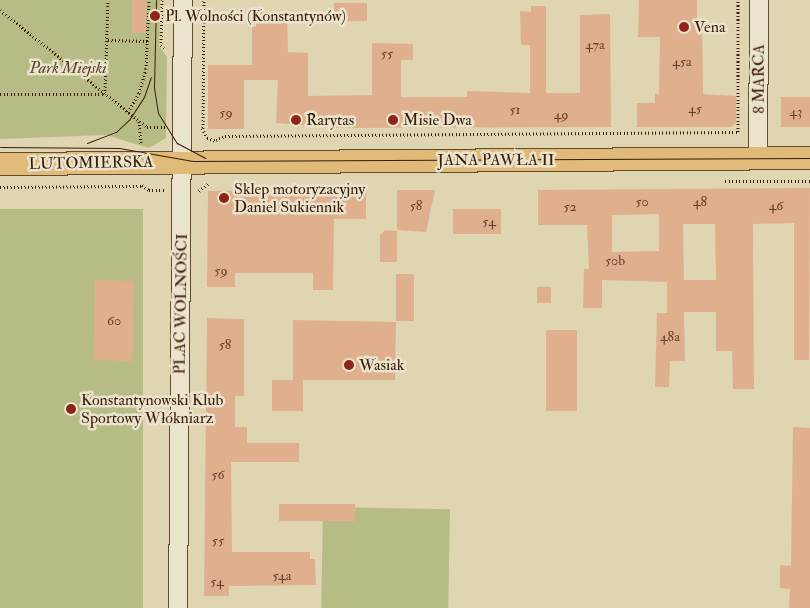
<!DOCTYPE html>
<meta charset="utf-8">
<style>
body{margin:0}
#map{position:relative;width:810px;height:608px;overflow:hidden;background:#dfd5b0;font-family:"IM FELL Double Pica",serif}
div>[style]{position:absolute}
.green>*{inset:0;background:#b7bc87;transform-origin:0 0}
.building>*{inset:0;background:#e0b08e;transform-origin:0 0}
.path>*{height:3px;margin-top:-1.5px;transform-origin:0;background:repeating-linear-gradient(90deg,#3c1b09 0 1px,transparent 0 3.5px)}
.roads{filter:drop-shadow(1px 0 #654a33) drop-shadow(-1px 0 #654a33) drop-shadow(0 1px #654a33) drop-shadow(0 -1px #654a33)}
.minor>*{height:18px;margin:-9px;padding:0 9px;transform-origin:9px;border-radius:9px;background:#eae4cc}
.major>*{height:22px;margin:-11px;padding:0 11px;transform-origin:11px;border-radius:11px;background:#e0ba78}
.tram>*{height:1px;margin:-0.5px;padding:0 0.5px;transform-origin:0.5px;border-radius:0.5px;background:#3c1b09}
.dots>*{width:14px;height:14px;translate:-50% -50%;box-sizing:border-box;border:2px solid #eae4cc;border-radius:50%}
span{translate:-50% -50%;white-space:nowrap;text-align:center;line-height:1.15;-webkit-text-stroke:5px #eae4cc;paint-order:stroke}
.number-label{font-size:14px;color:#65402a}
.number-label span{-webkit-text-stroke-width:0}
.poi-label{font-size:16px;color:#3c1b09}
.left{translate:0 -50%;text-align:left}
.park-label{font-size:16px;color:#5b4328;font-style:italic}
.street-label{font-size:16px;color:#3c1b09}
</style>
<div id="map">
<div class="green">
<i style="clip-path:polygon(0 0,160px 0,159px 46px,167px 57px,166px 138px,149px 148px,106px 135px,0 139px)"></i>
<i style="left:143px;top:209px;width:399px;height:143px;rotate:90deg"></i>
<i style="left:323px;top:507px;width:127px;height:101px;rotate:1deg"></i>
</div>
<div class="building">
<i style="left:132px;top:0;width:14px;height:33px"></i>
<i style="clip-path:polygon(639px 0,697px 0,697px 19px,702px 19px,703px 94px,736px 96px,736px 123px,731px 127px,637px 127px,637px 103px,655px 103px,655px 94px,659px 94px,660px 37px,638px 37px)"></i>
<i style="left:367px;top:3px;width:18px;height:33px;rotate:90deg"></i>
<i style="clip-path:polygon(531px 6px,546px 6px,546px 93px,580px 93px,580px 15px,610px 14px,611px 127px,336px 128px,276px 123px,278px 80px,244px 80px,244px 129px,208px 129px,208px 65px,252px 65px,252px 27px,256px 27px,256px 11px,287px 14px,288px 52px,308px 53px,308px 96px,372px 95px,372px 43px,413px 44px,413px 60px,401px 60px,401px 97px,467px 97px,467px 91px,530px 93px,530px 45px,521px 45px,520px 11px,531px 12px)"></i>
<i style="left:781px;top:97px;width:29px;height:30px"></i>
<i style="clip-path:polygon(evenodd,810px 188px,809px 360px,794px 360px,794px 223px,753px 224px,754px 389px,733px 389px,732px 351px,716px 351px,716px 312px,684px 312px,685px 361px,670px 361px,669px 387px,655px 387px,657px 313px,667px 313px,667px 282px,602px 280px,602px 308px,583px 308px,584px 269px,589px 269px,587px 225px,538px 225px,538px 190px,810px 188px,659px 214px,659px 251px,612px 252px,612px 215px,659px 214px,810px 188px,683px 224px,715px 224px,716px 280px,684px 280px,683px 224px)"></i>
<i style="clip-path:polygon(334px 190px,366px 190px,366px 219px,334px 219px,333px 290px,313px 290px,313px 273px,235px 273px,235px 287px,207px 287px,208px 191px)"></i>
<i style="clip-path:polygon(397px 190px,435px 190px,426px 232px,397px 230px)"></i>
<i style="left:453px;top:209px;width:48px;height:25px"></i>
<i style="clip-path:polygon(385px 230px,397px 231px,397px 262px,380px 262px,380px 235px)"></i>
<i style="left:396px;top:274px;width:18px;height:47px"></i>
<i style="left:95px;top:280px;width:39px;height:80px;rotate:1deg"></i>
<i style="left:537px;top:287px;width:14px;height:16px"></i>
<i style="clip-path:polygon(207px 318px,244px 319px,244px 396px,235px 396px,235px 427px,247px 427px,247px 443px,299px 443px,299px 462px,231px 462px,232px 552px,310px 552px,310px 559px,315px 559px,316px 585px,229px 586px,229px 596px,204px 596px)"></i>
<i style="clip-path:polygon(293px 320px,396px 322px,395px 380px,303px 380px,303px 411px,272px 411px,272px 380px,293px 380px)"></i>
<i style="left:546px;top:330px;width:31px;height:81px"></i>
<i style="clip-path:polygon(793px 427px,810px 428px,810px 608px,789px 608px,790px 589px,780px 588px,780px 565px,791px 566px)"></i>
<i style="left:355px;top:504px;width:17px;height:76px;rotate:90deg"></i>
</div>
<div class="path">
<i style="left:162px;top:0;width:45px;rotate:91.3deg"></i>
<i style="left:161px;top:45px;width:4px;rotate:45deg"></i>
<i style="left:0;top:10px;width:188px;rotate:38.5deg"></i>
<i style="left:147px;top:127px;width:19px"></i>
<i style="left:108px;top:40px;width:40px;rotate:1.4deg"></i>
<i style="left:0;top:94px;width:105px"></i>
<i style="left:105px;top:94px;width:94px;rotate:-88.2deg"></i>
<i style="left:128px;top:112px;width:22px;rotate:-60deg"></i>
<i style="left:139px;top:93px;width:25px;rotate:-74deg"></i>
<i style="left:146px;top:69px;width:69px;rotate:-87.5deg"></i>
<i style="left:139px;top:121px;width:23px;rotate:85deg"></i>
<i style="left:202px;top:128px;width:11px;rotate:63deg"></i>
<i style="left:207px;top:138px;width:9px;rotate:18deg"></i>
<i style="left:203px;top:128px;width:128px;rotate:-89.6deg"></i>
<i style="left:738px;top:132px;width:132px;rotate:-90deg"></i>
<i style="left:216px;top:140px;width:10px;rotate:-24deg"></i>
<i style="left:225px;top:136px;width:513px;rotate:-0.45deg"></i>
<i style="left:725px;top:181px;width:85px"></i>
<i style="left:142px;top:185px;width:9px;rotate:36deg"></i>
<i style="left:149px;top:190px;width:15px"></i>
<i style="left:0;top:187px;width:143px;rotate:-0.4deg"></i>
<i style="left:199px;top:191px;width:13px;rotate:-39deg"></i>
</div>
<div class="roads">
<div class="minor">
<i style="left:758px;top:158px;width:158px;rotate:-89.6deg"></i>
<i style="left:178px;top:608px;width:608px;rotate:-89.53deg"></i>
</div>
<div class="major">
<i style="left:0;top:164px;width:810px;rotate:-0.42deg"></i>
</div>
</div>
<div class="tram">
<i style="left:156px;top:0;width:88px;rotate:91.3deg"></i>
<i style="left:154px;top:88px;width:25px;rotate:81deg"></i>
<i style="left:158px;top:113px;width:36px;rotate:58deg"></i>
<i style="left:177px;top:143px;width:32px;rotate:28deg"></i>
<i style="left:87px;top:143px;width:31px;rotate:-21deg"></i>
<i style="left:116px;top:132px;width:18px;rotate:-43deg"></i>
<i style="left:129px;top:120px;width:27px;rotate:-57deg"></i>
<i style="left:144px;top:97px;width:21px;rotate:-71deg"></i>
<i style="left:0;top:147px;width:119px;rotate:0.5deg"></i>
<i style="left:119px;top:148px;width:75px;rotate:10deg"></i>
<i style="left:193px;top:161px;width:617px;rotate:-0.28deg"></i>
</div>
<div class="dots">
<i style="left:155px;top:16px;background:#8f2418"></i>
<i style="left:684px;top:27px;background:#8f2418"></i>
<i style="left:296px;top:120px;background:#8f2418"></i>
<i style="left:393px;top:120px;background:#8f2418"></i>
<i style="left:224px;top:198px;background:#8f2418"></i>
<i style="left:349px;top:365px;background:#8f2418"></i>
<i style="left:71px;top:409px;background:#8f2418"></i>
</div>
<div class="number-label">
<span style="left:595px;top:45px">47a</span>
<span style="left:387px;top:54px">55</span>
<span style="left:682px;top:62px">45a</span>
<span style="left:695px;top:109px">45</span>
<span style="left:515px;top:110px">51</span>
<span style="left:796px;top:112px">43</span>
<span style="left:226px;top:113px">59</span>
<span style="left:561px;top:115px">49</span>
<span style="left:642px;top:202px">50</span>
<span style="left:700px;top:202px">48</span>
<span style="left:416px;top:206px">58</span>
<span style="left:776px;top:206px">46</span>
<span style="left:570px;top:207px">52</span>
<span style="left:489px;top:222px">54</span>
<span style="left:615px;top:261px">50b</span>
<span style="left:221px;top:271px">59</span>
<span style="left:114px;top:321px">60</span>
<span style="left:670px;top:337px">48a</span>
<span style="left:225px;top:345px">58</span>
<span style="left:218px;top:475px">56</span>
<span style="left:218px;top:541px">55</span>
<span style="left:282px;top:576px">54a</span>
<span style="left:217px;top:582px">54</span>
</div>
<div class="poi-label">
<span class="left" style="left:165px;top:16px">Pl. Wolności (Konstantynów)</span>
<span class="left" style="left:694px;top:27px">Vena</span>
<span class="left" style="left:306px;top:120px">Rarytas</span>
<span class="left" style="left:403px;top:120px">Misie Dwa</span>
<span class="left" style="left:234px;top:198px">Sklep motoryzacyjny<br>Daniel Sukiennik</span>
<span class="left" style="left:359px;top:365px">Wasiak</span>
<span class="left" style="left:81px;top:409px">Konstantynowski Klub<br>Sportowy Włókniarz</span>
</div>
<div class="park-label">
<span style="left:68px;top:68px">Park Miejski</span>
</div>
<div class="street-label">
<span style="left:759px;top:79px;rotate:-90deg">8 MARCA</span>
<span style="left:496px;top:160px">JANA PAWŁA II</span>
<span style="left:91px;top:163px;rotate:-1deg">LUTOMIERSKA</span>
<span style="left:181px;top:304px;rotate:-89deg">PLAC WOLNOŚCI</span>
</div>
</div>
